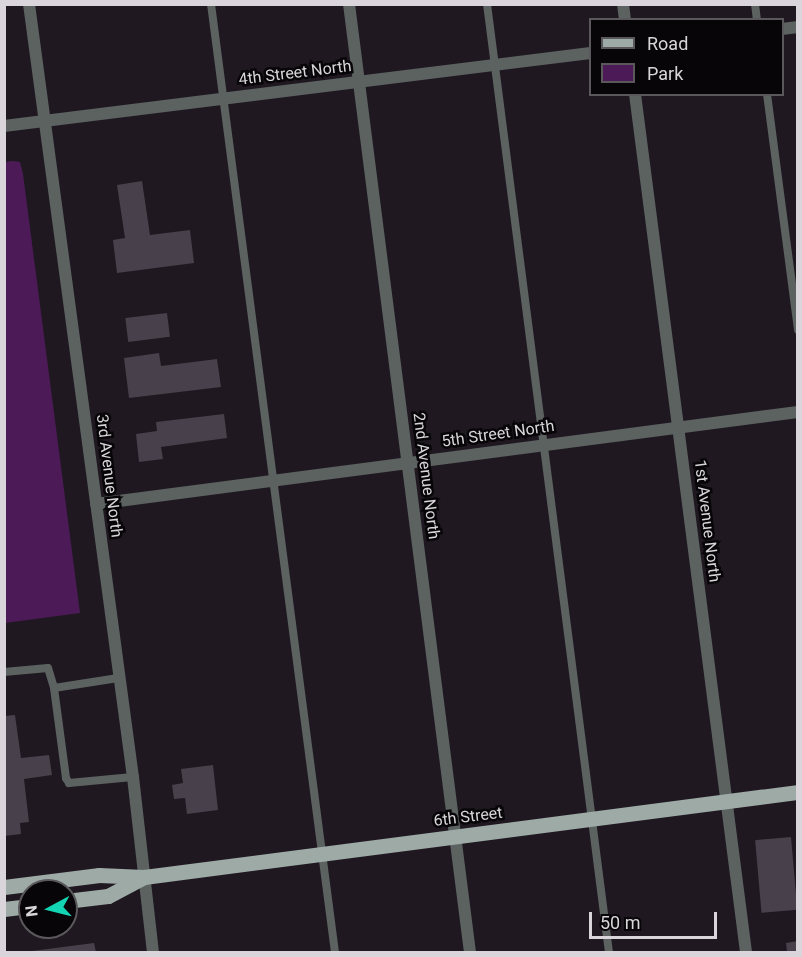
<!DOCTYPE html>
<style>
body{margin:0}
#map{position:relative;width:802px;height:957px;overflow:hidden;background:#1f1820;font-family:Roboto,sans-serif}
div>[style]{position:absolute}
.green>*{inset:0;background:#4c1b57}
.building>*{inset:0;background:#48404a;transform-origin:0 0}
.service>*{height:8px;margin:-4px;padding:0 4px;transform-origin:4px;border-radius:4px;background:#5b6260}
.minor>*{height:12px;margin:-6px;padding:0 6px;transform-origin:6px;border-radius:6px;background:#5b6260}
.primary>*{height:15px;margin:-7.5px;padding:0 7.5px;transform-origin:7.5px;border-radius:7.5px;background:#9daaa6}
span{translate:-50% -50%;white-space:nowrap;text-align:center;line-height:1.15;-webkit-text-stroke:5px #070508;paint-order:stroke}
.street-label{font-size:16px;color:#d9d5da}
.frame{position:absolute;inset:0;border:6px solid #d9d5da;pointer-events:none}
.legend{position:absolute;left:589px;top:18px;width:195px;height:78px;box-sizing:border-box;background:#070508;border:2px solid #5b585c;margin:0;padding:8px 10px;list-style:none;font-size:18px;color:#d9d5da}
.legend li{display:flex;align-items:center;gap:12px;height:30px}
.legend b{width:30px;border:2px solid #5b585c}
.north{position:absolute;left:18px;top:879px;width:60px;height:60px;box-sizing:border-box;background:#070508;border:2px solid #5b585c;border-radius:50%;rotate:263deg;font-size:16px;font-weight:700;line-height:24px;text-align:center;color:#d9d5da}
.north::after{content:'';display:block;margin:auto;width:21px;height:27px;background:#14d5b3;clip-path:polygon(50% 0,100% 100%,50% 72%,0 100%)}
.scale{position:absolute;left:589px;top:912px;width:128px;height:27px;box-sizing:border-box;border:3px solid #d9d5da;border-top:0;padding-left:8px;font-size:18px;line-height:21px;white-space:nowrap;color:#d9d5da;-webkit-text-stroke:4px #070508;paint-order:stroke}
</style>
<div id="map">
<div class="green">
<i style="clip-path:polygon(13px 161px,20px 162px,23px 174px,80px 613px,5px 623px,4px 162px)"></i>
</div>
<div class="building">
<i style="clip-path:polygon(142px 181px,150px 235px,190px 230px,194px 263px,117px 273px,113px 240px,125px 238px,117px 185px)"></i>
<i style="left:167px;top:313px;width:24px;height:42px;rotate:83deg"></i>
<i style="clip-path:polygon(159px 353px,161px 366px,217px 359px,221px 387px,129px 398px,124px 358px)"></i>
<i style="clip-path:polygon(224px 414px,227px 438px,161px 447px,163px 459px,139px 462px,136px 434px,157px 431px,156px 422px)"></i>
<i style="clip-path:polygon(15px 715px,21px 758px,49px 755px,52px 775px,24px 779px,29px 822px,20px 823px,21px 834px,4px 836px,4px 716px)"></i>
<i style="clip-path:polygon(213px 765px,218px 810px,187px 814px,185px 798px,174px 799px,172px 785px,183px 783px,181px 769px)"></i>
<i style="left:791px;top:837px;width:73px;height:36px;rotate:85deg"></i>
<i style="clip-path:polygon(798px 941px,798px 952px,787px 952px,786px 943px)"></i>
<i style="clip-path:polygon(94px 943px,96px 952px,32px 952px,32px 951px)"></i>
</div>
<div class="service">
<i style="left:211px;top:4px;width:956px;rotate:82.55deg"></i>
<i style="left:487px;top:4px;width:956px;rotate:82.67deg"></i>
<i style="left:755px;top:4px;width:16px;rotate:83deg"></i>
<i style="left:767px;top:94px;width:238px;rotate:82.5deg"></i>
<i style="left:4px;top:672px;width:44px;rotate:-5.2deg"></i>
<i style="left:48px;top:668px;width:21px;rotate:73deg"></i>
<i style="left:54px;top:688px;width:65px;rotate:-8.9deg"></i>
<i style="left:54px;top:688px;width:91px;rotate:82.4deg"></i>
<i style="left:66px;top:778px;width:6px;rotate:59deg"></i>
<i style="left:69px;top:783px;width:64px;rotate:-5.4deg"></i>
</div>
<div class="minor">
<i style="left:29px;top:4px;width:780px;rotate:82.34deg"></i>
<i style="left:133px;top:777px;width:176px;rotate:83.5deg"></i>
<i style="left:349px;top:4px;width:956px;rotate:82.73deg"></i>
<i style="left:623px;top:4px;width:16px;rotate:83deg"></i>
<i style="left:782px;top:29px;width:16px;rotate:-7deg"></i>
<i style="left:635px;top:94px;width:865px;rotate:82.63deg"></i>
<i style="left:4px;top:126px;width:591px;rotate:-7.1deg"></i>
<i style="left:96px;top:504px;width:708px;rotate:-7.47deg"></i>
</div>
<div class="primary">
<i style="left:4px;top:887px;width:96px;rotate:-7.2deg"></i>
<i style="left:99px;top:875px;width:45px;rotate:2.5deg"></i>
<i style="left:144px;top:877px;width:660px;rotate:-7.41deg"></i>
<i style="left:66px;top:901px;width:42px;rotate:-6.8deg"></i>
<i style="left:108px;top:896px;width:41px;rotate:-27.8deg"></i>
<i style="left:4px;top:909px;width:26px;rotate:-7deg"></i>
</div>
<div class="street-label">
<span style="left:295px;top:73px;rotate:-7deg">4th Street North</span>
<span style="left:498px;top:434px;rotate:-8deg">5th Street North</span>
<span style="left:109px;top:476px;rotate:83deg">3rd Avenue North</span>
<span style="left:426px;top:476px;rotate:83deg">2nd Avenue North</span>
<span style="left:707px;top:521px;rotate:83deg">1st Avenue North</span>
<span style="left:468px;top:817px;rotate:-7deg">6th Street</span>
</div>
<div class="frame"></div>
<ul class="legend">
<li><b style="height:8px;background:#9daaa6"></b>Road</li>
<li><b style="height:16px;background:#4c1b57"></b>Park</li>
</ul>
<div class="north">N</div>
<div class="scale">50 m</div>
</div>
